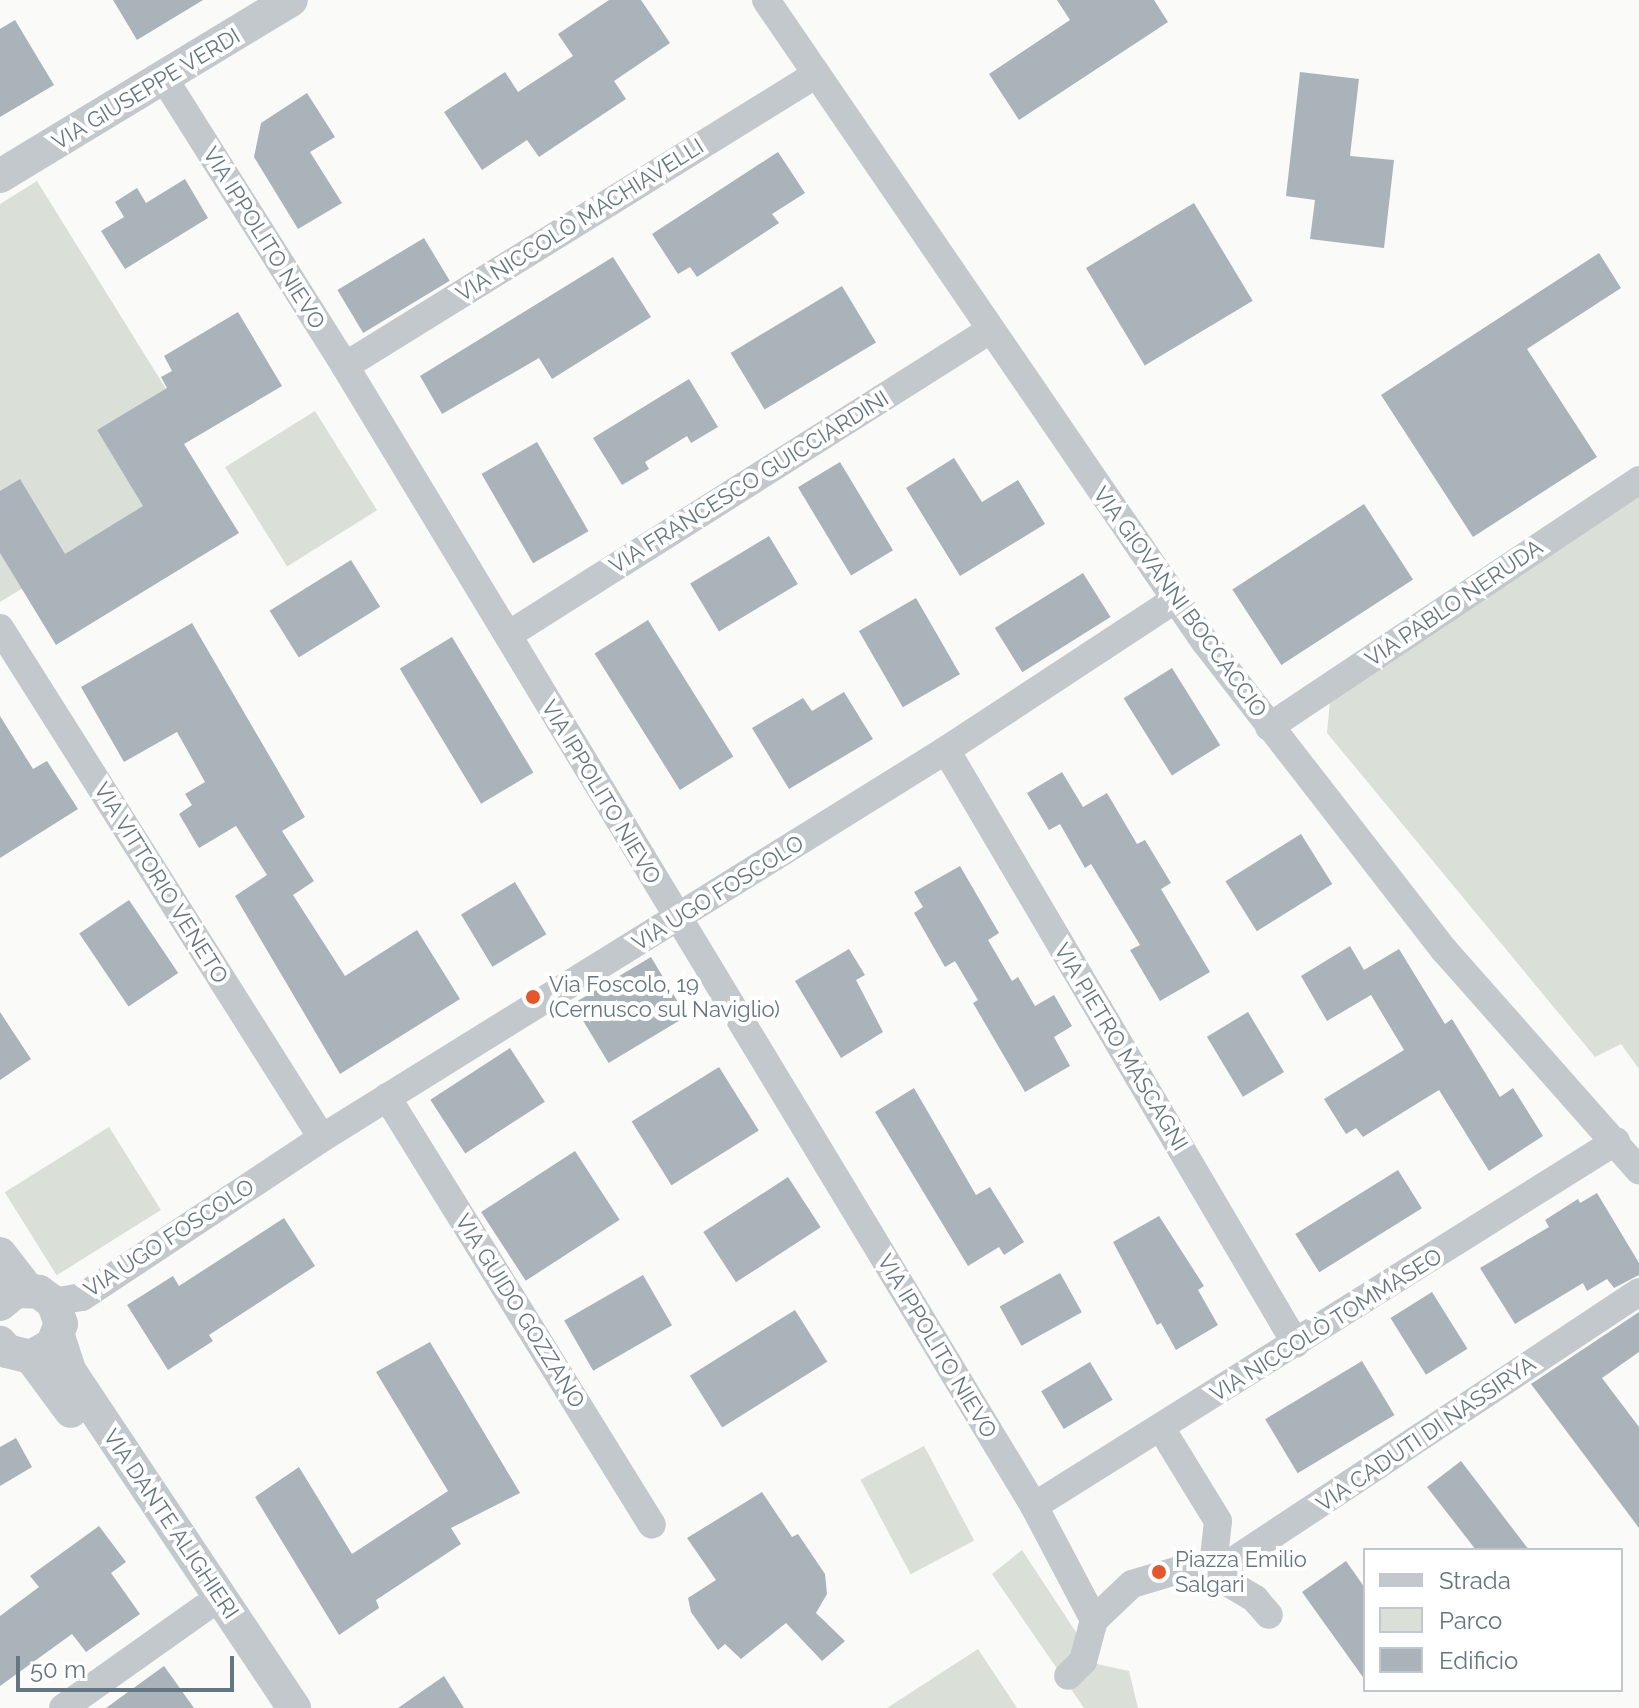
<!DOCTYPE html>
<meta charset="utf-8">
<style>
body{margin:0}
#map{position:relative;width:1639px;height:1708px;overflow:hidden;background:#fafaf8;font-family:Raleway,sans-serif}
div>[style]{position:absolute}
.green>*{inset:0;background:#dadfd7;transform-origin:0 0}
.building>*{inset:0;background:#aab3b9;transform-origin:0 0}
.minor>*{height:28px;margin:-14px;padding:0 14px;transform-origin:14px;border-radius:14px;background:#c3c8cc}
.tertiary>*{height:34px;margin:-17px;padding:0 17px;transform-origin:17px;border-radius:17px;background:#c3c8cc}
.dots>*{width:22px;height:22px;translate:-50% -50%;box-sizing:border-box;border:4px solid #fff;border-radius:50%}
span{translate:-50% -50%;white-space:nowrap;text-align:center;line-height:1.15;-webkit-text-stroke:8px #fff;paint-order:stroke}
.street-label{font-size:22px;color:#657683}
.poi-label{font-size:22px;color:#657683}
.left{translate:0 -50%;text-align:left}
.legend{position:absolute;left:1363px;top:1548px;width:260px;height:144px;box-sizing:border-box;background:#fff;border:2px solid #c1c8cd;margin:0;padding:10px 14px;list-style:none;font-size:24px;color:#657683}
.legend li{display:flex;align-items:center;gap:16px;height:40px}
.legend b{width:40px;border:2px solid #c1c8cd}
.scale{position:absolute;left:16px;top:1656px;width:218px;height:36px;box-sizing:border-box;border:4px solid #657683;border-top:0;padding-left:10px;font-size:24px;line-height:28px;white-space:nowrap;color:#657683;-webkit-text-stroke:6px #fff;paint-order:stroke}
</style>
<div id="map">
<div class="green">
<i style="clip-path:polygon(37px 181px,166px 389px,97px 430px,144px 506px,66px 556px,0 491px,0 204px)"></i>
<i style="left:315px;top:411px;width:117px;height:106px;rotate:58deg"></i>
<i style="clip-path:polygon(1639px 495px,1639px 1069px,1621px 1044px,1595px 1057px,1327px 733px,1330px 701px)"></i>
<i style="clip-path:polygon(0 551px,23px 588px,0 602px)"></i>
<i style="left:109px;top:1127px;width:98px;height:123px;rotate:58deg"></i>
<i style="left:924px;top:1446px;width:107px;height:72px;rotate:62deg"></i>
<i style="clip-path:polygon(1022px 1550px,1097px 1664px,1129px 1671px,1138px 1708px,1084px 1708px,992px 1574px)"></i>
<i style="clip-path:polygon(978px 1649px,1017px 1708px,887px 1708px)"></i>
</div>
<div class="building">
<i style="clip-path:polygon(113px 0,203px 0,137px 40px)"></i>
<i style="clip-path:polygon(609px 0,641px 0,670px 43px,614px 81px,626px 99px,539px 157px,527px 140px,482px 170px,444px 112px,505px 72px,518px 92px,573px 56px,558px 34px)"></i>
<i style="clip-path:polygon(1057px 0,1154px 0,1168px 22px,1019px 120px,989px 74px,1070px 20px)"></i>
<i style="clip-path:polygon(15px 20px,54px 85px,0 117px,0 29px)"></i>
<i style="clip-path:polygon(1300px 72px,1359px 79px,1350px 156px,1394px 160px,1384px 248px,1310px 239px,1315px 200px,1286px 196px)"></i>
<i style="clip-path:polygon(307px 93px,335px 137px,310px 152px,342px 203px,298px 229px,254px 157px,261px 123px)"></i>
<i style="clip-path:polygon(778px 152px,805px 193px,772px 214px,779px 223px,697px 277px,690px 267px,678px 274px,652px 234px)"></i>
<i style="clip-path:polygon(185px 179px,208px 218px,125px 269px,101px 231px,124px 217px,115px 202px,137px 188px,146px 203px)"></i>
<i style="left:1194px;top:203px;width:114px;height:126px;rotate:59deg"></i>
<i style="left:424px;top:238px;width:50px;height:101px;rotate:59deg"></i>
<i style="clip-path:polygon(1599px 253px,1621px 288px,1527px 349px,1597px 457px,1473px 537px,1381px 395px)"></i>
<i style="clip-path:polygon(613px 257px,651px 317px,552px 379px,539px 358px,442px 414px,420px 376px)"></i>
<i style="left:842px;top:286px;width:66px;height:130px;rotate:59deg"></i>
<i style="clip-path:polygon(238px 312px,282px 386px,184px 444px,239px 533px,56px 645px,0 553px,0 491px,20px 479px,65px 554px,143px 506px,97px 430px,167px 388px,161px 377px,172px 371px,164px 356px)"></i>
<i style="clip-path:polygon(689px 379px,718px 427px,691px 443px,687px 436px,645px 462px,649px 469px,622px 485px,593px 438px)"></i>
<i style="left:537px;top:442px;width:103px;height:64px;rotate:60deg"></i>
<i style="clip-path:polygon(954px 458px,982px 502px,1018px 480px,1045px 524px,960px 576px,906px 488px)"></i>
<i style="left:840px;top:462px;width:103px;height:49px;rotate:59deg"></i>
<i style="left:1364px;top:504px;width:90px;height:157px;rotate:57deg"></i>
<i style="left:769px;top:536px;width:56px;height:92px;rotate:59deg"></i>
<i style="left:351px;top:560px;width:55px;height:96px;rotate:58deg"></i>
<i style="left:1083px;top:573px;width:52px;height:104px;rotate:58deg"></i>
<i style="left:916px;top:598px;width:88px;height:66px;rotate:60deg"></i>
<i style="left:648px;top:620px;width:161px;height:63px;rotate:58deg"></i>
<i style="clip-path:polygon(192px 623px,305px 817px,282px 831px,314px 881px,293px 895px,345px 976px,417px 930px,460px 999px,340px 1074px,235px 896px,267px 875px,236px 826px,199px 848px,179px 814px,192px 805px,185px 794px,205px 782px,177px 732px,124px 762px,81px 687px)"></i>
<i style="left:452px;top:637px;width:158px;height:61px;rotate:59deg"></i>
<i style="left:1172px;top:668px;width:91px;height:57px;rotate:58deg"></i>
<i style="clip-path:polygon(844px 692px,873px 739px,789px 789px,752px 728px,803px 698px,812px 711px)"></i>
<i style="clip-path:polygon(0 716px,33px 769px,47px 761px,78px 809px,0 858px)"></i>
<i style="clip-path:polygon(1062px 772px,1083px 807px,1107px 793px,1137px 844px,1145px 840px,1171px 883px,1161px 889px,1210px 972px,1160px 1001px,1130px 950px,1140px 945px,1091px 864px,1085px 868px,1060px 824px,1049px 830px,1027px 793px)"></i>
<i style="left:1301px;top:834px;width:59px;height:89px;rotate:58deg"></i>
<i style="clip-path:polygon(960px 866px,999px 933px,988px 940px,1012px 981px,1018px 977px,1035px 1006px,1054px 995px,1072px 1026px,1054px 1037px,1070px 1066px,1025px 1092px,973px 1003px,978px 1000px,955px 961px,945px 967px,914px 913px,923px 907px,914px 892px)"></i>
<i style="left:515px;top:882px;width:61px;height:63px;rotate:59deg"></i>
<i style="left:129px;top:900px;width:88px;height:60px;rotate:56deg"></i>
<i style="clip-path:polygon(1350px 946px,1364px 970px,1399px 949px,1445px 1024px,1452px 1019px,1500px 1097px,1513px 1088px,1543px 1136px,1489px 1171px,1439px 1090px,1363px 1137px,1356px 1128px,1346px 1134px,1324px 1099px,1404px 1050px,1371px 995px,1327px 1021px,1301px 976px)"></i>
<i style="clip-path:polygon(849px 949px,865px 975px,856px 980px,883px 1032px,841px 1058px,795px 981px)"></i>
<i style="left:651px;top:957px;width:69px;height:91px;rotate:59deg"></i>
<i style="clip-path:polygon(0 1012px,31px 1059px,0 1080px)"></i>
<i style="left:1248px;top:1012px;width:70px;height:48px;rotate:59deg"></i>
<i style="left:510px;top:1048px;width:64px;height:95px;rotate:57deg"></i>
<i style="left:719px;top:1067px;width:75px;height:103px;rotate:58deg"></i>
<i style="clip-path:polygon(914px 1088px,976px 1195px,990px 1187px,1024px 1242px,1004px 1255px,999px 1247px,968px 1266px,875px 1112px)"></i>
<i style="left:575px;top:1151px;width:82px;height:112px;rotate:57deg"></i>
<i style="left:1398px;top:1170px;width:45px;height:121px;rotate:58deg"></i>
<i style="left:788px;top:1177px;width:60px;height:101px;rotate:57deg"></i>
<i style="clip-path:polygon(1597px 1193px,1639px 1263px,1639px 1275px,1614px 1288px,1607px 1279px,1587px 1291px,1583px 1283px,1515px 1324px,1480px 1268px,1549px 1227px,1545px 1220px,1578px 1199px,1580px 1203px)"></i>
<i style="clip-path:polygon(1159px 1216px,1204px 1286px,1198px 1290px,1218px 1325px,1176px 1350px,1161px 1323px,1157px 1325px,1113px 1242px)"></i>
<i style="clip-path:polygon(284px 1218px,315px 1266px,209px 1335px,213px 1341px,168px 1370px,127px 1305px,173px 1276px,179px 1286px)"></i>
<i style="left:1060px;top:1273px;width:45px;height:69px;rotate:61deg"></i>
<i style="left:643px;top:1275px;width:58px;height:91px;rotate:60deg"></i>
<i style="left:1432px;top:1292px;width:67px;height:49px;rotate:58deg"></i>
<i style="left:795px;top:1310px;width:61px;height:124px;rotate:58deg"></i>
<i style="clip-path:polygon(1639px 1312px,1639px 1352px,1602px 1378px,1639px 1427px,1639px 1528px,1531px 1384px)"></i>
<i style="clip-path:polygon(430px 1342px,520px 1493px,451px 1528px,461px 1544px,376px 1600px,379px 1608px,339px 1635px,255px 1497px,299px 1467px,352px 1554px,448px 1491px,376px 1372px)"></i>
<i style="left:1362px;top:1361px;width:63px;height:113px;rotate:59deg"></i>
<i style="left:1090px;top:1362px;width:44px;height:57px;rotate:59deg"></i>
<i style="clip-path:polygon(16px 1438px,32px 1467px,0 1486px,0 1447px)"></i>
<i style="clip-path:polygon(1461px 1461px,1529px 1550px,1476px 1550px,1427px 1487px)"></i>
<i style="clip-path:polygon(762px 1492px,792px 1537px,798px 1534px,825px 1574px,827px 1594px,816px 1613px,845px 1641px,822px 1661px,786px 1623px,741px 1659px,725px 1644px,718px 1650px,691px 1612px,688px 1598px,716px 1580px,687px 1538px)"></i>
<i style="clip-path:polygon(99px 1526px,126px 1562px,111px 1573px,140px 1614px,86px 1652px,72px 1634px,0 1686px,0 1616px,39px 1587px,30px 1576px)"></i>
<i style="clip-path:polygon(1346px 1561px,1365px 1588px,1365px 1680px,1302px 1592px)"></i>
<i style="clip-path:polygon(164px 1666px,194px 1708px,106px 1708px)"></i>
<i style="clip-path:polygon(444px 1676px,464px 1708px,398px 1708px)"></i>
</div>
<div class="minor">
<i style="left:766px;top:0;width:778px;rotate:55.64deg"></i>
<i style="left:1205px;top:642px;width:391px;rotate:52.2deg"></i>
<i style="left:1445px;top:951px;width:293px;rotate:48.5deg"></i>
<i style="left:165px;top:80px;width:338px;rotate:57.8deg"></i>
<i style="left:345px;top:366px;width:1332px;rotate:58.85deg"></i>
<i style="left:1034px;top:1506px;width:129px;rotate:62.2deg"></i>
<i style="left:1094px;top:1620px;width:42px;rotate:105deg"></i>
<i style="left:1083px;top:1661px;width:21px;rotate:135deg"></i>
<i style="left:345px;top:366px;width:553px;rotate:-31.76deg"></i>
<i style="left:0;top:628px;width:603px;rotate:57.73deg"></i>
<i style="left:508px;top:635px;width:570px;rotate:-32.32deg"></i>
<i style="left:1269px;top:727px;width:445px;rotate:-33.7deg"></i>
<i style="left:946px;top:750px;width:689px;rotate:59.49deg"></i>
<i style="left:387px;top:1097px;width:503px;rotate:58.24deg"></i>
<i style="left:53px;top:1302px;width:29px;rotate:-10deg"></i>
<i style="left:82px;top:1297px;width:288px;rotate:-33.5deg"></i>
<i style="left:322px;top:1138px;width:735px;rotate:-31.87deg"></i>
<i style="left:946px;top:750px;width:273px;rotate:-33.3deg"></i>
<i style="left:1161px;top:1428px;width:109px;rotate:58.5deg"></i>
<i style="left:1218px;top:1521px;width:54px;rotate:96.3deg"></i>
<i style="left:1034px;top:1506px;width:687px;rotate:-32.09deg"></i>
<i style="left:1212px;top:1575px;width:512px;rotate:-33.53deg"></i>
<i style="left:1094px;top:1620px;width:52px;rotate:-43.5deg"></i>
<i style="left:1132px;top:1584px;width:46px;rotate:-16.5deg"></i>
<i style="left:1176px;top:1571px;width:47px;rotate:9.9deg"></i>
<i style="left:1222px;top:1579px;width:39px;rotate:31deg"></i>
<i style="left:1255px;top:1599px;width:21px;rotate:49deg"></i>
<i style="left:63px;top:1708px;width:173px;rotate:-35.3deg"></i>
</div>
<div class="tertiary">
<i style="left:0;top:176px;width:340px;rotate:-31.2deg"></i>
<i style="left:0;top:1254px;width:44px;rotate:52.4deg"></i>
<i style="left:0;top:1304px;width:21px;rotate:-39deg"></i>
<i style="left:16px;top:1291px;width:23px;rotate:2deg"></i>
<i style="left:39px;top:1292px;width:17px;rotate:36deg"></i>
<i style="left:53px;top:1302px;width:23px;rotate:70deg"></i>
<i style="left:61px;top:1324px;width:23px;rotate:113deg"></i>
<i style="left:52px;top:1345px;width:24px;rotate:150deg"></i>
<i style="left:31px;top:1357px;width:25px;rotate:-166deg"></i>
<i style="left:7px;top:1351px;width:11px;rotate:-131deg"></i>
<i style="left:58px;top:1336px;width:38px;rotate:72deg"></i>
<i style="left:70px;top:1372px;width:404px;rotate:56.3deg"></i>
<i style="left:31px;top:1357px;width:67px;rotate:53.5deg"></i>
</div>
<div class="dots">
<i style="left:533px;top:997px;background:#e4572e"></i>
<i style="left:1159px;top:1572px;background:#e4572e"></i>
</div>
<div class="street-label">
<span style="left:146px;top:89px;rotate:-31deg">VIA GIUSEPPE VERDI</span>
<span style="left:580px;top:220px;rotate:-32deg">VIA NICCOLÒ MACHIAVELLI</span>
<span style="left:264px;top:238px;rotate:58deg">VIA IPPOLITO NIEVO</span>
<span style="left:749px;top:482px;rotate:-32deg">VIA FRANCESCO GUICCIARDINI</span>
<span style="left:1180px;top:602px;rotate:54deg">VIA GIOVANNI BOCCACCIO</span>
<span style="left:1454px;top:603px;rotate:-34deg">VIA PABLO NERUDA</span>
<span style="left:601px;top:792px;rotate:59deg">VIA IPPOLITO NIEVO</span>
<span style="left:161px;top:883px;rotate:58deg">VIA VITTORIO VENETO</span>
<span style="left:718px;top:893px;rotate:-32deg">VIA UGO FOSCOLO</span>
<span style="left:1121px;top:1047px;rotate:59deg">VIA PIETRO MASCAGNI</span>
<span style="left:169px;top:1238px;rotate:-33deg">VIA UGO FOSCOLO</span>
<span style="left:520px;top:1311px;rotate:58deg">VIA GUIDO GOZZANO</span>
<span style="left:1326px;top:1325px;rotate:-32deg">VIA NICCOLÒ TOMMASEO</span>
<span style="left:937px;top:1346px;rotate:59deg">VIA IPPOLITO NIEVO</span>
<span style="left:1426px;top:1434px;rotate:-34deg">VIA CADUTI DI NASSIRYA</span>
<span style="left:171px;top:1524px;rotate:56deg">VIA DANTE ALIGHIERI</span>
</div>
<div class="poi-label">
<span class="left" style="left:549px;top:997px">Via Foscolo, 19<br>(Cernusco sul Naviglio)</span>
<span class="left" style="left:1175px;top:1572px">Piazza Emilio<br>Salgari</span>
</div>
<ul class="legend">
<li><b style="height:10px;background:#c3c8cc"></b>Strada</li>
<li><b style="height:22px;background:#dadfd7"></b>Parco</li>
<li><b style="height:22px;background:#aab3b9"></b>Edificio</li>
</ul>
<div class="scale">50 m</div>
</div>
